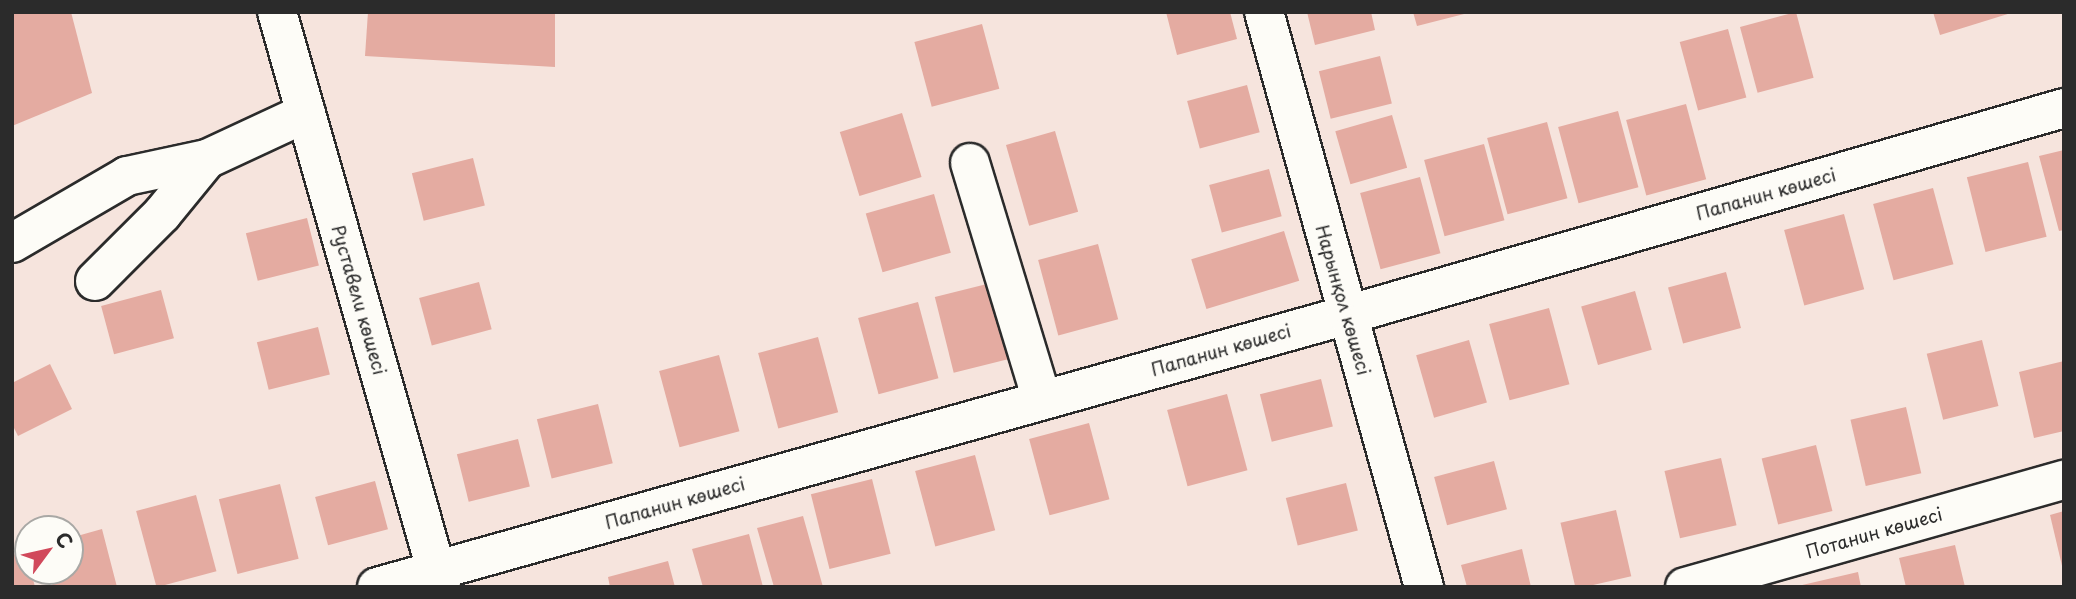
<!DOCTYPE html>
<meta charset="utf-8">
<style>
body{margin:0}
#map{position:relative;width:2076px;height:599px;overflow:hidden;background:#f6e4dd;font-family:"Playpen Sans",sans-serif}
div>[style]{position:absolute}
.building>*{inset:0;background:#e4aba1;transform-origin:0 0}
.roads{filter:drop-shadow(2px 0 #2b2b2b) drop-shadow(-2px 0 #2b2b2b) drop-shadow(0 2px #2b2b2b) drop-shadow(0 -2px #2b2b2b)}
.minor>*{height:38px;margin:-19px;padding:0 19px;transform-origin:19px;border-radius:19px;background:#fdfcf7}
.major>*{height:38px;margin:-19px;padding:0 19px;transform-origin:19px;border-radius:19px;background:#fdfcf7}
span{translate:-50% -50%;white-space:nowrap;text-align:center;line-height:1.15;-webkit-text-stroke:5px #fdfcf7;paint-order:stroke}
.street-label{font-size:18px;color:#2b2b2b}
.frame{position:absolute;inset:0;border:14px solid #2b2b2b;pointer-events:none}
.north{position:absolute;left:14px;top:515px;width:70px;height:70px;box-sizing:border-box;background:#fdfcf7;border:2px solid #a9a8a5;border-radius:50%;rotate:57deg;font-size:19px;font-weight:700;line-height:28px;text-align:center;color:#2b2b2b}
.north::after{content:'';display:block;margin:auto;width:24px;height:32px;background:#d1495b;clip-path:polygon(50% 0,100% 100%,50% 72%,0 100%)}
</style>
<div id="map">
<div class="building">
<i style="clip-path:polygon(12px 12px,71px 12px,92px 93px,12px 126px)"></i>
<i style="clip-path:polygon(368px 12px,555px 12px,555px 67px,365px 56px)"></i>
<i style="clip-path:polygon(1166px 12px,1230px 12px,1237px 39px,1177px 55px)"></i>
<i style="clip-path:polygon(1307px 12px,1371px 12px,1375px 30px,1315px 45px)"></i>
<i style="clip-path:polygon(1413px 12px,1468px 12px,1468px 13px,1417px 26px)"></i>
<i style="left:1796px;top:12px;width:68px;height:58px;rotate:75deg"></i>
<i style="clip-path:polygon(1933px 12px,2011px 12px,2011px 13px,1940px 35px)"></i>
<i style="left:982px;top:24px;width:67px;height:70px;rotate:75deg"></i>
<i style="left:1728px;top:29px;width:71px;height:50px;rotate:75deg"></i>
<i style="left:1380px;top:56px;width:49px;height:63px;rotate:76deg"></i>
<i style="left:1247px;top:85px;width:49px;height:62px;rotate:75deg"></i>
<i style="left:1686px;top:104px;width:78px;height:62px;rotate:75deg"></i>
<i style="left:1618px;top:111px;width:79px;height:62px;rotate:75deg"></i>
<i style="left:902px;top:113px;width:67px;height:65px;rotate:73deg"></i>
<i style="left:1392px;top:115px;width:55px;height:59px;rotate:74deg"></i>
<i style="left:1547px;top:122px;width:79px;height:62px;rotate:75deg"></i>
<i style="left:1055px;top:131px;width:84px;height:51px;rotate:74deg"></i>
<i style="left:1484px;top:144px;width:79px;height:62px;rotate:75deg"></i>
<i style="clip-path:polygon(2064px 150px,2064px 230px,2059px 231px,2039px 156px)"></i>
<i style="left:473px;top:158px;width:49px;height:63px;rotate:76deg"></i>
<i style="left:2028px;top:162px;width:77px;height:63px;rotate:76deg"></i>
<i style="left:1269px;top:169px;width:49px;height:62px;rotate:75deg"></i>
<i style="left:1420px;top:177px;width:79px;height:62px;rotate:75deg"></i>
<i style="left:1933px;top:188px;width:79px;height:62px;rotate:75deg"></i>
<i style="left:934px;top:194px;width:61px;height:71px;rotate:74deg"></i>
<i style="left:1844px;top:214px;width:78px;height:62px;rotate:75deg"></i>
<i style="left:307px;top:218px;width:49px;height:63px;rotate:76deg"></i>
<i style="left:1284px;top:231px;width:52px;height:97px;rotate:73deg"></i>
<i style="left:1098px;top:244px;width:78px;height:62px;rotate:75deg"></i>
<i style="left:1726px;top:272px;width:58px;height:60px;rotate:75deg"></i>
<i style="left:479px;top:282px;width:49px;height:62px;rotate:75deg"></i>
<i style="left:995px;top:282px;width:78px;height:62px;rotate:76deg"></i>
<i style="left:161px;top:290px;width:50px;height:62px;rotate:75deg"></i>
<i style="left:1635px;top:291px;width:61px;height:56px;rotate:74deg"></i>
<i style="left:918px;top:302px;width:79px;height:62px;rotate:75deg"></i>
<i style="left:1549px;top:308px;width:79px;height:62px;rotate:75deg"></i>
<i style="left:318px;top:327px;width:49px;height:63px;rotate:76deg"></i>
<i style="left:818px;top:337px;width:78px;height:62px;rotate:75deg"></i>
<i style="left:1469px;top:340px;width:65px;height:55px;rotate:74deg"></i>
<i style="left:1982px;top:340px;width:68px;height:57px;rotate:76deg"></i>
<i style="left:719px;top:355px;width:79px;height:62px;rotate:75deg"></i>
<i style="clip-path:polygon(2064px 361px,2064px 431px,2034px 438px,2019px 372px)"></i>
<i style="clip-path:polygon(50px 364px,72px 409px,18px 436px,12px 424px,12px 383px)"></i>
<i style="left:1321px;top:379px;width:49px;height:63px;rotate:76deg"></i>
<i style="left:1227px;top:394px;width:79px;height:62px;rotate:75deg"></i>
<i style="left:598px;top:404px;width:61px;height:63px;rotate:76deg"></i>
<i style="left:1906px;top:407px;width:68px;height:57px;rotate:77deg"></i>
<i style="left:1089px;top:423px;width:79px;height:62px;rotate:75deg"></i>
<i style="left:518px;top:439px;width:49px;height:63px;rotate:76deg"></i>
<i style="left:1816px;top:445px;width:68px;height:56px;rotate:76deg"></i>
<i style="left:975px;top:455px;width:78px;height:62px;rotate:75deg"></i>
<i style="left:1721px;top:458px;width:69px;height:58px;rotate:77deg"></i>
<i style="left:1494px;top:461px;width:50px;height:62px;rotate:75deg"></i>
<i style="left:872px;top:479px;width:77px;height:63px;rotate:76deg"></i>
<i style="left:375px;top:481px;width:50px;height:62px;rotate:75deg"></i>
<i style="left:1346px;top:483px;width:49px;height:62px;rotate:76deg"></i>
<i style="left:280px;top:484px;width:77px;height:63px;rotate:76deg"></i>
<i style="left:196px;top:495px;width:79px;height:62px;rotate:75deg"></i>
<i style="left:1616px;top:510px;width:68px;height:57px;rotate:77deg"></i>
<i style="clip-path:polygon(2064px 511px,2064px 570px,2063px 570px,2050px 515px)"></i>
<i style="clip-path:polygon(803px 516px,823px 587px,774px 587px,757px 528px)"></i>
<i style="clip-path:polygon(102px 529px,117px 587px,53px 587px,49px 571px,70px 571px,70px 538px)"></i>
<i style="clip-path:polygon(749px 534px,763px 587px,703px 587px,692px 549px)"></i>
<i style="clip-path:polygon(1955px 545px,1965px 587px,1906px 587px,1899px 558px)"></i>
<i style="clip-path:polygon(1522px 549px,1531px 587px,1467px 587px,1461px 565px)"></i>
<i style="clip-path:polygon(26px 552px,35px 587px,12px 587px,12px 555px)"></i>
<i style="clip-path:polygon(668px 561px,675px 587px,610px 587px,608px 577px)"></i>
<i style="clip-path:polygon(1858px 572px,1861px 587px,1798px 587px,1798px 586px)"></i>
</div>
<div class="roads">
<div class="minor">
<i style="left:277px;top:12px;width:598px;rotate:74.08deg"></i>
<i style="left:1264px;top:12px;width:597px;rotate:74.45deg"></i>
<i style="left:970px;top:163px;width:248px;rotate:73.1deg"></i>
<i style="left:12px;top:243px;width:133px;rotate:-30.2deg"></i>
<i style="left:127px;top:176px;width:82px;rotate:-12deg"></i>
<i style="left:207px;top:159px;width:109px;rotate:-24.9deg"></i>
<i style="left:95px;top:281px;width:95px;rotate:-45deg"></i>
<i style="left:162px;top:214px;width:71px;rotate:-50.7deg"></i>
<i style="left:1685px;top:587px;width:394px;rotate:-15.8deg"></i>
</div>
<div class="major">
<i style="left:377px;top:587px;width:1007px;rotate:-15.66deg"></i>
<i style="left:1347px;top:315px;width:746px;rotate:-16.1deg"></i>
</div>
</div>
<div class="street-label">
<span style="left:1766px;top:194px;rotate:-16deg">Папанин көшесі</span>
<span style="left:359px;top:300px;rotate:74deg">Руставели көшесі</span>
<span style="left:1343px;top:300px;rotate:74deg">Нарынқол көшесі</span>
<span style="left:1221px;top:350px;rotate:-16deg">Папанин көшесі</span>
<span style="left:675px;top:503px;rotate:-16deg">Папанин көшесі</span>
<span style="left:1874px;top:533px;rotate:-16deg">Потанин көшесі</span>
</div>
<div class="frame"></div>
<div class="north">С</div>
</div>
